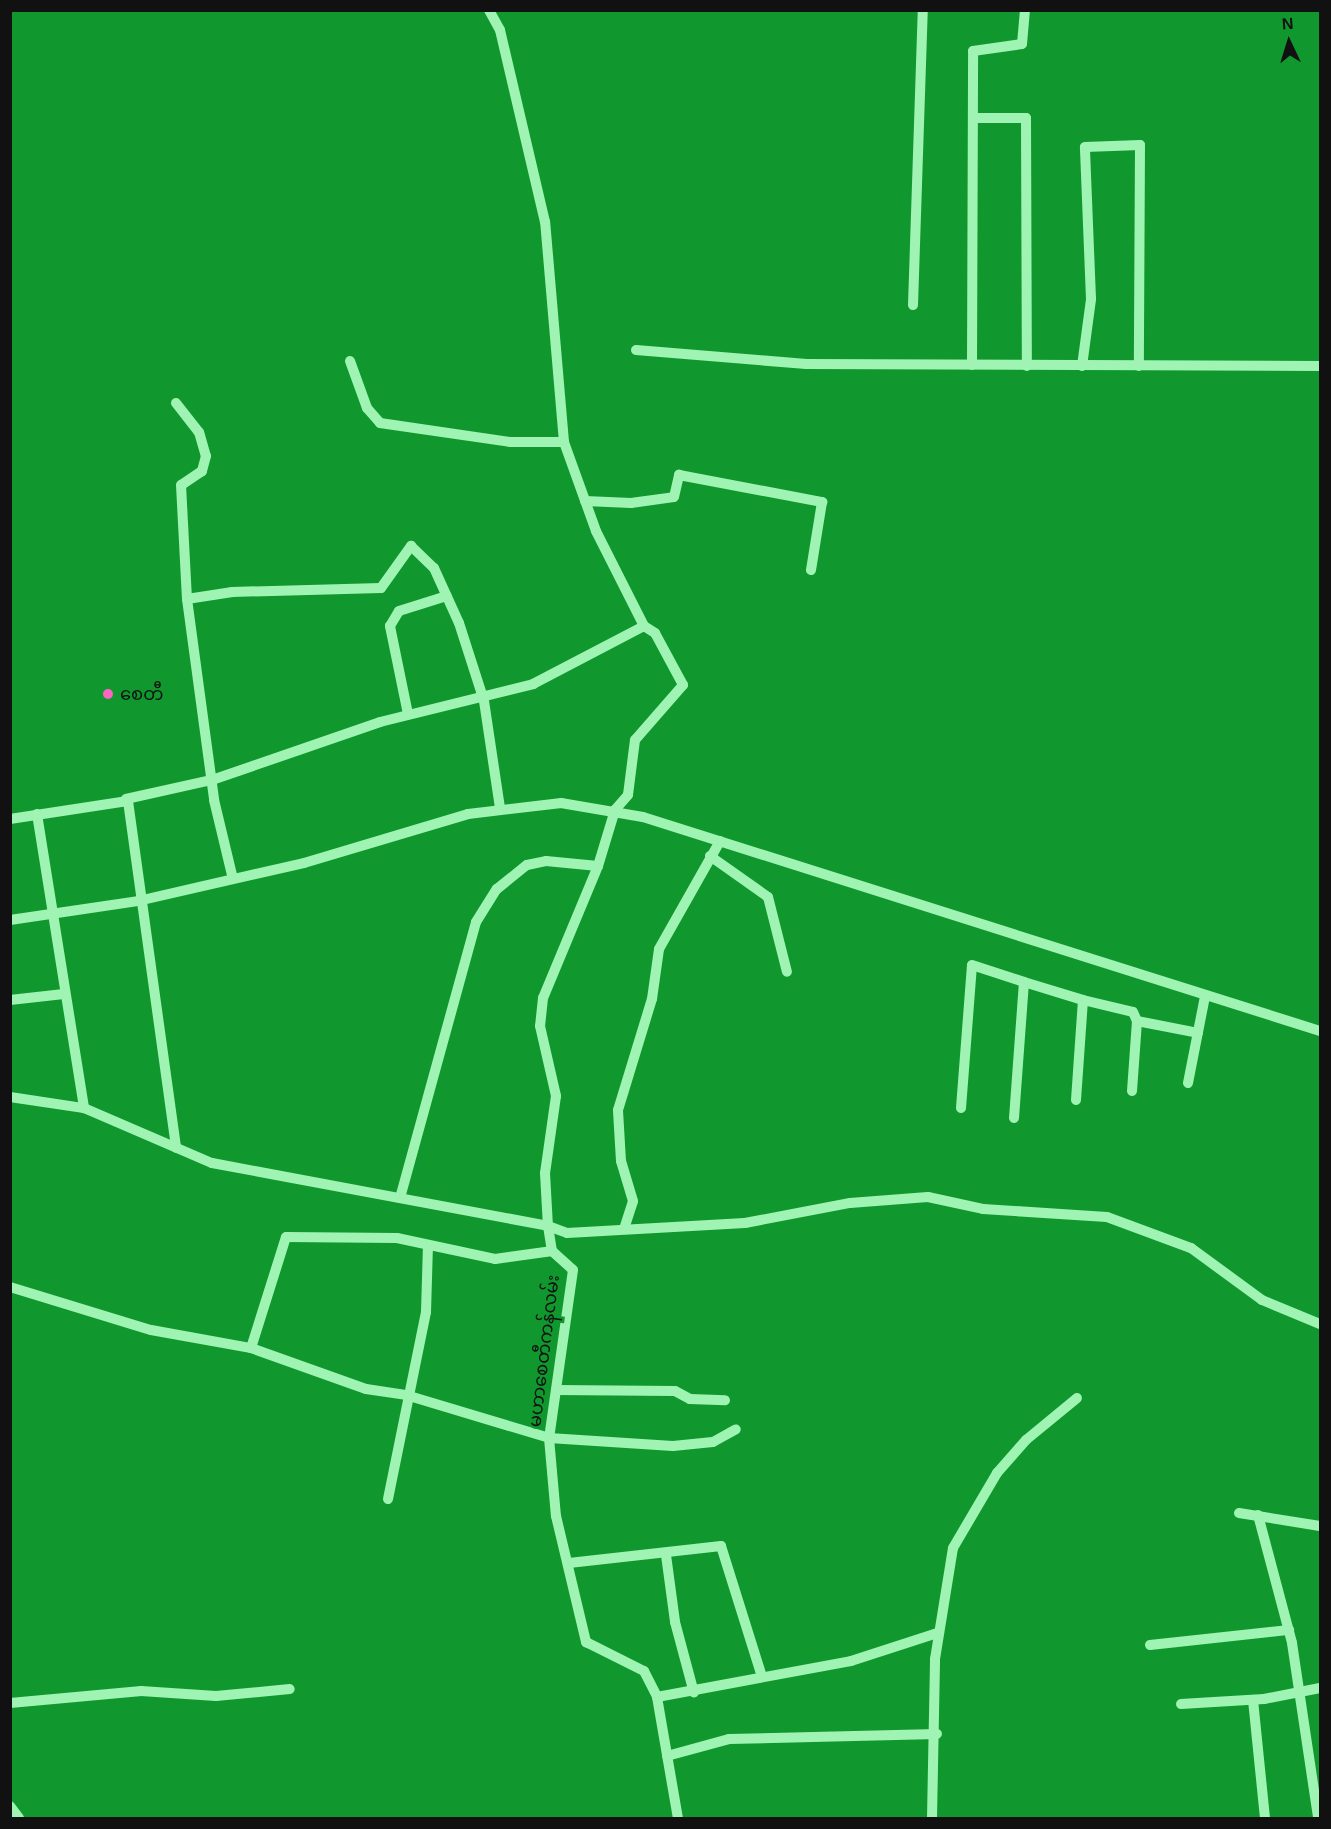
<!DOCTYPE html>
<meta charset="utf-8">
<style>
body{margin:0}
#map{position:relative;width:1331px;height:1829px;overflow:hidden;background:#10982f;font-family:Arial,"Noto Sans Myanmar",sans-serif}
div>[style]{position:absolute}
.minor>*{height:10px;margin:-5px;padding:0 5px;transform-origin:5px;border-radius:5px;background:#a0f4b3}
.dots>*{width:16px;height:16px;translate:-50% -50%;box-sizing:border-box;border:3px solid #10982f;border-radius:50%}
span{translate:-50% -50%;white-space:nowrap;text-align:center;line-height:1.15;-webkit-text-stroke:5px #10982f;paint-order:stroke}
.poi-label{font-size:18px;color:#111}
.left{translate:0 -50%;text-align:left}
.street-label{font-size:18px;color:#111}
.frame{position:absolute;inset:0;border:12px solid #111;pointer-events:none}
.north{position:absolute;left:1259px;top:12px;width:60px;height:60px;-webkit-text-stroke:4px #10982f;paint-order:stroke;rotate:356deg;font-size:16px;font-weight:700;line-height:24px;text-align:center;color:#111}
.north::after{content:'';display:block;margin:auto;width:21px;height:27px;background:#111;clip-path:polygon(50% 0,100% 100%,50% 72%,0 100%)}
</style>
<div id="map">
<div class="minor">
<i style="left:973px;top:118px;width:53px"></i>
<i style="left:1026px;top:118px;width:248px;rotate:89.8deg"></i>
<i style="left:913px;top:305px;width:295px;rotate:-88.1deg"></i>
<i style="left:636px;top:350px;width:171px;rotate:4.7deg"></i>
<i style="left:806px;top:364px;width:514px;rotate:0.22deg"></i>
<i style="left:350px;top:361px;width:50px;rotate:70.1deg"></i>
<i style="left:367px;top:408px;width:20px;rotate:49deg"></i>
<i style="left:380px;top:423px;width:131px;rotate:8.3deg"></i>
<i style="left:510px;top:442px;width:54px"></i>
<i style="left:972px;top:365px;width:314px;rotate:-89.8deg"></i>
<i style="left:973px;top:51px;width:49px;rotate:-8.1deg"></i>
<i style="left:1022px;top:44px;width:34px;rotate:-85deg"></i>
<i style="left:1082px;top:366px;width:68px;rotate:-82.3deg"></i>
<i style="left:1091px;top:299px;width:152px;rotate:-92.3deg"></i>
<i style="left:1085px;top:147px;width:55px;rotate:-2.1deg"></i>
<i style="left:1140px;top:145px;width:221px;rotate:90.3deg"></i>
<i style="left:176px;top:403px;width:37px;rotate:52deg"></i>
<i style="left:199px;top:432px;width:25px;rotate:74deg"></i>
<i style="left:206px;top:456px;width:16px;rotate:105deg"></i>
<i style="left:202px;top:471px;width:25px;rotate:146deg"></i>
<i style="left:181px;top:485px;width:114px;rotate:87deg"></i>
<i style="left:187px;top:599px;width:203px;rotate:82.3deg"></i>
<i style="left:214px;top:800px;width:81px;rotate:76.5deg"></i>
<i style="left:585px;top:501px;width:46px;rotate:2.5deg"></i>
<i style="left:631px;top:503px;width:43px;rotate:-7.9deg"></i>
<i style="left:674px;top:497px;width:23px;rotate:-77deg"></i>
<i style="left:679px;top:475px;width:146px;rotate:10.7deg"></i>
<i style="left:822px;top:502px;width:69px;rotate:99.2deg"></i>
<i style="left:187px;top:599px;width:46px;rotate:-8.8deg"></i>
<i style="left:232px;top:592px;width:149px;rotate:-1.5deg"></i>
<i style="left:381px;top:588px;width:52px;rotate:-54.5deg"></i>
<i style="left:411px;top:546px;width:32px;rotate:44deg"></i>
<i style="left:434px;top:568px;width:60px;rotate:65.6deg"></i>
<i style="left:459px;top:623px;width:82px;rotate:72.2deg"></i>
<i style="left:484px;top:701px;width:108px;rotate:81.5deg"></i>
<i style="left:644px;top:626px;width:13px;rotate:32deg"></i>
<i style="left:655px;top:633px;width:59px;rotate:61.7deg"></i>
<i style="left:683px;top:685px;width:73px;rotate:131.1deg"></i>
<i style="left:635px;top:740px;width:55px;rotate:97.3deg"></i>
<i style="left:628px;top:795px;width:20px;rotate:131deg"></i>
<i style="left:615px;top:810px;width:59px;rotate:106.9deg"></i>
<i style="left:598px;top:866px;width:143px;rotate:112.6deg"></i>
<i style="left:543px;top:998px;width:28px;rotate:96deg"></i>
<i style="left:540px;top:1026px;width:72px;rotate:77.1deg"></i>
<i style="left:556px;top:1096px;width:78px;rotate:98.1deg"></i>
<i style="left:545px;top:1173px;width:53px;rotate:86.8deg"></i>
<i style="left:548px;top:1226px;width:20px;rotate:20deg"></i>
<i style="left:567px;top:1233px;width:178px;rotate:-3.2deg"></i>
<i style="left:745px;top:1223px;width:107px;rotate:-10.8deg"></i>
<i style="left:850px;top:1203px;width:78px;rotate:-4.4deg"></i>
<i style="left:928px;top:1197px;width:56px;rotate:12.3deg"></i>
<i style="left:983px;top:1209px;width:124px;rotate:3.7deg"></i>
<i style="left:1107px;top:1217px;width:90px;rotate:20.3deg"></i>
<i style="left:1191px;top:1248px;width:88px;rotate:36.2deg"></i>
<i style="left:1262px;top:1300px;width:63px;rotate:22.5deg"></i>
<i style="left:408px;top:714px;width:90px;rotate:-101.6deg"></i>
<i style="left:390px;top:626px;width:17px;rotate:-59deg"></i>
<i style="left:399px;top:611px;width:50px;rotate:-17.4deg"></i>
<i style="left:126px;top:799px;width:88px;rotate:-12.5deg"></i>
<i style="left:212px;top:780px;width:178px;rotate:-19deg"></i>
<i style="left:380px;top:722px;width:158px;rotate:-13.9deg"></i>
<i style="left:533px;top:684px;width:125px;rotate:-27.6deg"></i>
<i style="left:644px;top:626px;width:106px;rotate:-116.8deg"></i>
<i style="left:596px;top:531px;width:95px;rotate:-109.8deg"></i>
<i style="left:564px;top:442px;width:221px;rotate:-94.9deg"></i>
<i style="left:545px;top:222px;width:197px;rotate:-103.2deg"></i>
<i style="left:500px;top:30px;width:23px;rotate:-119deg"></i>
<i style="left:37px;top:814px;width:298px;rotate:80.9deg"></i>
<i style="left:10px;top:819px;width:119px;rotate:-8.7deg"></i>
<i style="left:128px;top:801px;width:350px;rotate:82.1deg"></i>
<i style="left:710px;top:856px;width:71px;rotate:35.3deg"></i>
<i style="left:768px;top:897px;width:77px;rotate:75.8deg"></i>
<i style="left:10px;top:920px;width:129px;rotate:-8.4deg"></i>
<i style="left:138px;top:901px;width:170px;rotate:-12.9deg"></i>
<i style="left:304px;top:863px;width:171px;rotate:-16.6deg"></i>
<i style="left:468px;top:814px;width:94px;rotate:-6.7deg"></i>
<i style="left:561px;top:803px;width:83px;rotate:9.7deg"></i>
<i style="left:643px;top:817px;width:710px;rotate:17.54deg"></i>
<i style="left:10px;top:1000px;width:54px;rotate:-6.3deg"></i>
<i style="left:1188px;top:1083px;width:89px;rotate:-78.9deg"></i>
<i style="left:1132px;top:1091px;width:70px;rotate:-85.9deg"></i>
<i style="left:1137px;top:1021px;width:62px;rotate:11.1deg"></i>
<i style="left:10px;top:1097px;width:75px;rotate:8.5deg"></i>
<i style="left:84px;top:1108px;width:139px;rotate:23.3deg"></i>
<i style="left:212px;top:1163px;width:342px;rotate:10.6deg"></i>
<i style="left:548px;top:1226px;width:25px;rotate:81deg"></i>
<i style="left:552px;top:1251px;width:28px;rotate:42deg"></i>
<i style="left:573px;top:1270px;width:170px;rotate:98.1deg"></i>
<i style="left:549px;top:1438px;width:78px;rotate:84.9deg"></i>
<i style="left:556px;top:1516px;width:130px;rotate:76.6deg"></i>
<i style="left:586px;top:1642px;width:65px;rotate:26.6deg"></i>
<i style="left:644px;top:1671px;width:29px;rotate:63deg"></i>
<i style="left:657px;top:1697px;width:123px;rotate:80.2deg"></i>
<i style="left:1076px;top:1100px;width:100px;rotate:-86deg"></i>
<i style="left:1083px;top:1000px;width:51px;rotate:13.5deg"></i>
<i style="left:1133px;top:1012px;width:10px;rotate:66deg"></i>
<i style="left:961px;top:1108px;width:143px;rotate:-85.6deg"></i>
<i style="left:972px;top:965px;width:55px;rotate:18.1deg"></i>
<i style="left:1014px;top:1118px;width:136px;rotate:-85.8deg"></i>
<i style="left:1024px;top:982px;width:62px;rotate:17deg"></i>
<i style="left:400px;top:1198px;width:286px;rotate:-74.6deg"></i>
<i style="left:476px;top:922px;width:39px;rotate:-58deg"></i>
<i style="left:497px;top:889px;width:38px;rotate:-39deg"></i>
<i style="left:527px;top:865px;width:19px;rotate:-12deg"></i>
<i style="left:546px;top:861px;width:52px;rotate:5.5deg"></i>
<i style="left:624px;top:1229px;width:29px;rotate:-72deg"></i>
<i style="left:633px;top:1201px;width:42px;rotate:-106.7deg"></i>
<i style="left:621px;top:1161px;width:51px;rotate:-93.4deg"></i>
<i style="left:618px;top:1110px;width:116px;rotate:-73deg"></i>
<i style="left:652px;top:999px;width:50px;rotate:-82deg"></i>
<i style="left:659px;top:949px;width:124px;rotate:-60.5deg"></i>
<i style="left:10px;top:1287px;width:147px;rotate:17deg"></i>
<i style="left:151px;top:1330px;width:102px;rotate:10.2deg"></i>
<i style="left:251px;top:1348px;width:122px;rotate:19.6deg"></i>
<i style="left:366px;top:1389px;width:40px;rotate:8.5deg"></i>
<i style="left:406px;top:1395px;width:149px;rotate:16.7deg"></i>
<i style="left:549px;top:1438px;width:124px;rotate:3.7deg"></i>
<i style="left:673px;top:1446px;width:40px;rotate:-5.7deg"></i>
<i style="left:713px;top:1442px;width:26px;rotate:-29deg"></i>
<i style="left:251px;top:1348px;width:116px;rotate:-72.5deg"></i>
<i style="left:286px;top:1237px;width:111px;rotate:0.5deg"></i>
<i style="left:397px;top:1238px;width:100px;rotate:12.1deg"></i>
<i style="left:495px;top:1259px;width:58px;rotate:-8deg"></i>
<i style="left:556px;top:1390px;width:119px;rotate:0.5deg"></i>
<i style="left:675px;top:1391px;width:17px;rotate:28deg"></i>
<i style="left:690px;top:1399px;width:35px;rotate:2deg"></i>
<i style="left:388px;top:1499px;width:191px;rotate:-78.5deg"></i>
<i style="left:426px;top:1312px;width:67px;rotate:-88.3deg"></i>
<i style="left:1239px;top:1513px;width:82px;rotate:9.1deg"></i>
<i style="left:1258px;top:1515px;width:132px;rotate:75.1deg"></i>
<i style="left:1292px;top:1643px;width:177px;rotate:81.5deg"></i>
<i style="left:666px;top:1555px;width:68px;rotate:82.3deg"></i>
<i style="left:675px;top:1622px;width:73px;rotate:75deg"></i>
<i style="left:569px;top:1563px;width:153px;rotate:-6.4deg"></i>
<i style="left:721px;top:1546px;width:137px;rotate:72.6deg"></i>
<i style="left:1150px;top:1645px;width:140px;rotate:-6.2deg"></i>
<i style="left:657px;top:1697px;width:197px;rotate:-10.5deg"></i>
<i style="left:851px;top:1661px;width:90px;rotate:-18deg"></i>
<i style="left:1253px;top:1700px;width:119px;rotate:84.2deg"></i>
<i style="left:10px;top:1703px;width:132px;rotate:-5.2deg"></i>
<i style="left:141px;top:1691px;width:75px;rotate:3.8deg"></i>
<i style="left:216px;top:1696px;width:74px;rotate:-5.4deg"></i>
<i style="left:1181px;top:1704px;width:83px;rotate:-3.4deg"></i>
<i style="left:1264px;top:1699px;width:57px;rotate:-11.1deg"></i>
<i style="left:667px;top:1756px;width:64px;rotate:-15.3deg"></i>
<i style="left:729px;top:1739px;width:208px;rotate:-1.4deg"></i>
<i style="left:10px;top:1806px;width:15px;rotate:53deg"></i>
<i style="left:932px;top:1818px;width:159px;rotate:-88.9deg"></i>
<i style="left:935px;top:1659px;width:112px;rotate:-80.8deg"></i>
<i style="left:953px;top:1548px;width:87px;rotate:-59.6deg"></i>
<i style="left:997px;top:1473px;width:44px;rotate:-48.7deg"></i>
<i style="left:1026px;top:1440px;width:66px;rotate:-39.5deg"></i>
</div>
<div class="dots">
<i style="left:108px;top:694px;background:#ff64c4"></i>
</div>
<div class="poi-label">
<span class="left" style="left:120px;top:694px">စေတီ</span>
</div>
<div class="street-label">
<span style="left:544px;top:1351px;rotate:-83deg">မဟာစေတီကန်လမ်း</span>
</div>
<div class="frame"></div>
<div class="north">N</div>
</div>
